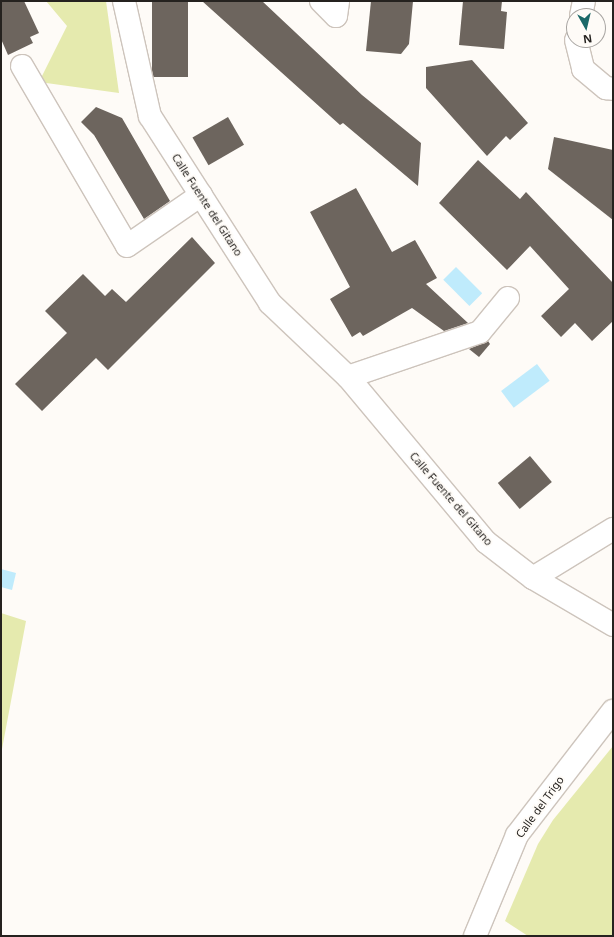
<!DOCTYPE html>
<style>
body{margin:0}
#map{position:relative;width:614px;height:937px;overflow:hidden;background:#fefbf7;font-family:"Noto Sans",sans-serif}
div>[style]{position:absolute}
.green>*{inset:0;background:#e5eaae}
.water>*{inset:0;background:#bfebfc;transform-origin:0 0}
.building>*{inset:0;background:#6d655e;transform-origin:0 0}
.roads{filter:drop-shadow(1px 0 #cdc4bc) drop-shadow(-1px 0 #cdc4bc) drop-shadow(0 1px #cdc4bc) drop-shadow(0 -1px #cdc4bc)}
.minor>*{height:22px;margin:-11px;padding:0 11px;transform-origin:11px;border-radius:11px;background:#fff}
span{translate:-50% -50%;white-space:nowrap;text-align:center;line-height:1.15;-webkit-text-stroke:4px #fefbf7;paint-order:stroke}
.street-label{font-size:11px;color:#25221f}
.frame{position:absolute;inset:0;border:2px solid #25221f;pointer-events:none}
.north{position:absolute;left:566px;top:8px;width:40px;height:40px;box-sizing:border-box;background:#fefbf7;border:1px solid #a7a4a1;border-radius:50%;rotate:172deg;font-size:11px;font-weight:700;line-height:16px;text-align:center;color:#25221f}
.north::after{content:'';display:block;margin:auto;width:14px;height:18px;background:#1b6868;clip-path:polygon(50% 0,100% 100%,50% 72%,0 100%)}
</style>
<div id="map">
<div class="green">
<i style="clip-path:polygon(46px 1px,106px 1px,119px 93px,39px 82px,67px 26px)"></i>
<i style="clip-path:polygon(1px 613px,26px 621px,2px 749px,1px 749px)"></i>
<i style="clip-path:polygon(613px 746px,613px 936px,528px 936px,505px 921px,538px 844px,553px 820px)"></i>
</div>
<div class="water">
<i style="left:456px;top:267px;width:37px;height:18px;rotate:45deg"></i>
<i style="left:537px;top:364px;width:21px;height:45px;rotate:53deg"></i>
<i style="clip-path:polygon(1px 569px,16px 573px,12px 590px,1px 587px)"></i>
</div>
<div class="building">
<i style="clip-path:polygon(1px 1px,24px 1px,39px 33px,30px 37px,33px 43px,8px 55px,1px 39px)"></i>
<i style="left:152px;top:1px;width:36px;height:76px"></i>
<i style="clip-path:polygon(202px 1px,262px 1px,362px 95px,421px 143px,418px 186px,343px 123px,340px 125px)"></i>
<i style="clip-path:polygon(371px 1px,413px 1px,409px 44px,401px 54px,366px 51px)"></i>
<i style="clip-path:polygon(463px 1px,502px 1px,501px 11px,507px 12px,504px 49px,459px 45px)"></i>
<i style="clip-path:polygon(472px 60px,528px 123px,510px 140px,506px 136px,487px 156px,426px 88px,426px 67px)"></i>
<i style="clip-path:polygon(96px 107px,122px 118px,170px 201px,144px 219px,94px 135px,81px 122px)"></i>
<i style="left:228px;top:117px;width:32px;height:41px;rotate:60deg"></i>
<i style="clip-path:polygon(554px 137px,613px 150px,613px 220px,548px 169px)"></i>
<i style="clip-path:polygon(478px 160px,520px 199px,526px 192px,613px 283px,613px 321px,592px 341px,575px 323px,561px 337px,541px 316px,569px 289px,530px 246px,507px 270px,439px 203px)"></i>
<i style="clip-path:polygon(356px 188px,392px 252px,415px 240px,437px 278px,426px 284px,468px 323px,444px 331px,412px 308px,363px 336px,360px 332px,352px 337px,330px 299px,350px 287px,310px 212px)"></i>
<i style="clip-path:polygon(192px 237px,215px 263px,108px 370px,96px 358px,42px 411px,15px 384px,67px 333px,45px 311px,83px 274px,105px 296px,112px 289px,126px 302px)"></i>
<i style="clip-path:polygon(488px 341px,490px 344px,479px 357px,469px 349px)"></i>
<i style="left:530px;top:456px;width:34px;height:42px;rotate:50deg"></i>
</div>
<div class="roads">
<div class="minor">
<i style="left:124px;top:1px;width:118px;rotate:77.3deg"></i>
<i style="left:150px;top:116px;width:222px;rotate:57.3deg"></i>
<i style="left:270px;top:303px;width:108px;rotate:43.5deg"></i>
<i style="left:348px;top:377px;width:215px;rotate:50.1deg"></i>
<i style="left:486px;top:542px;width:59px;rotate:37.5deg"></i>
<i style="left:533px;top:578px;width:93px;rotate:30.4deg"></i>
<i style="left:321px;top:1px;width:21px;rotate:45deg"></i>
<i style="left:336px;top:16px;width:15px;rotate:-82deg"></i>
<i style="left:581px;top:16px;width:15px;rotate:-79deg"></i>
<i style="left:576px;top:40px;width:30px;rotate:76deg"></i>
<i style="left:583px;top:69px;width:30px;rotate:40deg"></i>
<i style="left:606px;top:88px;width:7px;rotate:8deg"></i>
<i style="left:22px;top:66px;width:208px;rotate:59.7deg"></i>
<i style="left:127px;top:246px;width:90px;rotate:-34.6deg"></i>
<i style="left:348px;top:377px;width:139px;rotate:-18.8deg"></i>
<i style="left:480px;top:332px;width:44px;rotate:-50.5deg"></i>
<i style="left:533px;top:578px;width:94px;rotate:-31.5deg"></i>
<i style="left:475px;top:936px;width:109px;rotate:-67.4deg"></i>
<i style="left:517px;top:835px;width:157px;rotate:-52.3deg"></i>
</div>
</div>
<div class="street-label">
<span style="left:207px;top:205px;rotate:57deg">Calle Fuente del Gitano</span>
<span style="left:451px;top:499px;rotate:49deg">Calle Fuente del Gitano</span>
<span style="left:540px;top:807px;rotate:-54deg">Calle del Trigo</span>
</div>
<div class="frame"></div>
<div class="north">N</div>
</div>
